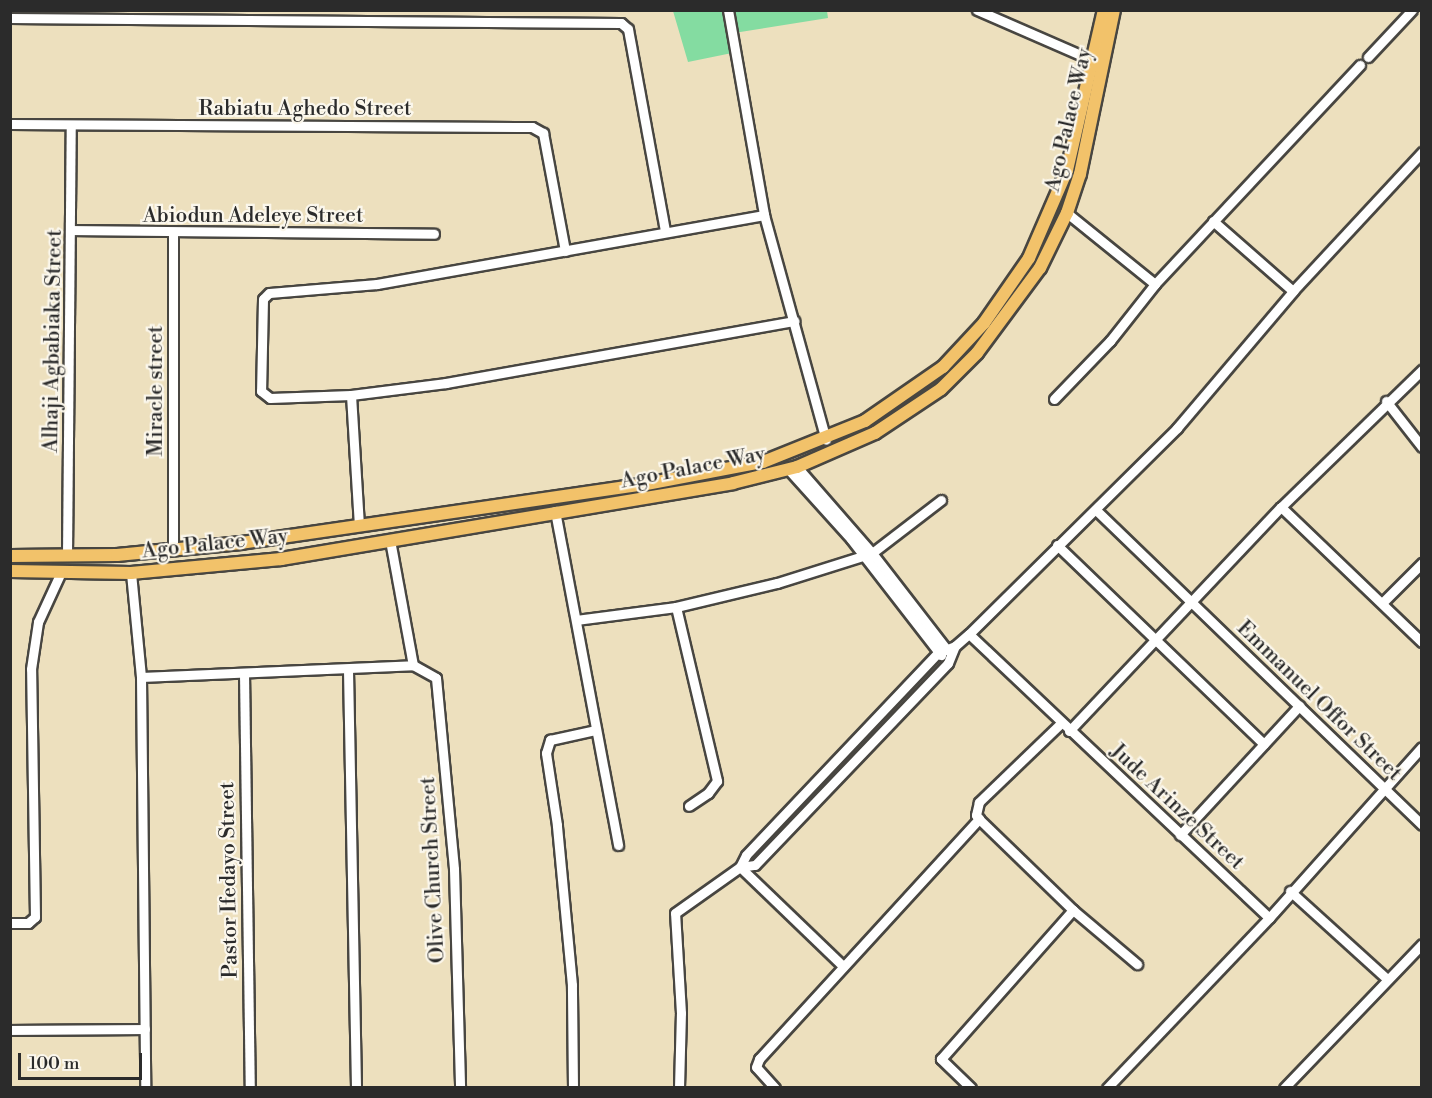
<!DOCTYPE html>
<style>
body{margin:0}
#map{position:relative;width:1432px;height:1098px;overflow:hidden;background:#ede0be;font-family:"Libre Bodoni",serif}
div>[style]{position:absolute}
.green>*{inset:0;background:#84dca1}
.roads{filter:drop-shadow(2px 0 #484641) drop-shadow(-2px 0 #484641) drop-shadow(0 2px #484641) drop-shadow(0 -2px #484641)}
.minor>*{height:9px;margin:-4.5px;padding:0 4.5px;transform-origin:4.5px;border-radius:4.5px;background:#fff}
.major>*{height:12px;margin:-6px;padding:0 6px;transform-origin:6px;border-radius:6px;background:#f2c26a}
span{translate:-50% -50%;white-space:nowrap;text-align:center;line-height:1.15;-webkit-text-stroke:4.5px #fbf7ec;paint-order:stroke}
.street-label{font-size:21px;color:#2b2b2b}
.frame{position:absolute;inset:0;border:12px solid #2b2b2b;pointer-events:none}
.scale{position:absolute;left:18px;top:1053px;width:124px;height:27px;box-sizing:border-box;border:3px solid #2b2b2b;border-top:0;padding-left:8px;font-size:18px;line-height:21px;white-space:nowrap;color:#2b2b2b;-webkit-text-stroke:4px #fbf7ec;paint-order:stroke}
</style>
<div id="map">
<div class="green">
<i style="clip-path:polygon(673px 11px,827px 11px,828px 18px,734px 33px,732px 53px,688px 62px)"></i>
</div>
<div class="roads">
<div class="minor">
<i style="left:728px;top:10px;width:208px;rotate:80deg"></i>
<i style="left:764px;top:215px;width:233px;rotate:74.6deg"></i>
<i style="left:977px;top:10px;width:125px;rotate:23.5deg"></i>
<i style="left:10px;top:18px;width:611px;rotate:0.47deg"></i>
<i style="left:621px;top:23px;width:9px;rotate:41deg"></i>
<i style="left:628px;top:29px;width:204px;rotate:79.6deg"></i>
<i style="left:1368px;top:57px;width:64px;rotate:-46.9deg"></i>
<i style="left:10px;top:124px;width:522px;rotate:0.33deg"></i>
<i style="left:532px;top:127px;width:13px;rotate:29deg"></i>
<i style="left:543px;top:133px;width:120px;rotate:79.4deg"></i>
<i style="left:1067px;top:213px;width:113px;rotate:38.9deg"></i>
<i style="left:764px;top:215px;width:393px;rotate:169.9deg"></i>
<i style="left:377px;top:284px;width:108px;rotate:175.2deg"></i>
<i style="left:269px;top:293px;width:8px;rotate:135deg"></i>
<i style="left:263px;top:299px;width:92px;rotate:91.2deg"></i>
<i style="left:261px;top:391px;width:11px;rotate:38deg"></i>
<i style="left:270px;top:398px;width:81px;rotate:-2.1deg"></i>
<i style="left:351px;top:395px;width:96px;rotate:-7.2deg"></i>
<i style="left:446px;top:383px;width:354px;rotate:-10.1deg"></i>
<i style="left:1213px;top:221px;width:106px;rotate:41.2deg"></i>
<i style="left:72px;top:230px;width:362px;rotate:0.6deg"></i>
<i style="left:173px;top:233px;width:317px;rotate:90deg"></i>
<i style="left:351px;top:395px;width:131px;rotate:86.5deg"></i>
<i style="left:1054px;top:399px;width:81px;rotate:-46deg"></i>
<i style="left:1110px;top:341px;width:73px;rotate:-51.7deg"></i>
<i style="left:1155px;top:284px;width:300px;rotate:-46.9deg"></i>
<i style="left:1386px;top:401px;width:58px;rotate:52deg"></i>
<i style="left:797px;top:467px;width:114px;rotate:48.9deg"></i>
<i style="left:872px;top:553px;width:123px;rotate:52.3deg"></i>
<i style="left:788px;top:469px;width:94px;rotate:48deg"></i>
<i style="left:851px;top:539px;width:147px;rotate:52.2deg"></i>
<i style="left:1281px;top:507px;width:195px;rotate:43.8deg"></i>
<i style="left:1096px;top:510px;width:453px;rotate:44deg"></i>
<i style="left:555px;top:511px;width:340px;rotate:79.3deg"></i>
<i style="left:390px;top:540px;width:127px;rotate:79.6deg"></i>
<i style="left:1057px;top:545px;width:287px;rotate:43.9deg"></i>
<i style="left:67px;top:556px;width:430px;rotate:-89.5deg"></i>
<i style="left:131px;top:573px;width:104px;rotate:84.5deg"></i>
<i style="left:141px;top:677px;width:411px;rotate:89.4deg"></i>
<i style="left:1382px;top:603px;width:57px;rotate:-45deg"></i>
<i style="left:676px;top:607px;width:179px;rotate:76.7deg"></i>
<i style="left:717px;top:781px;width:15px;rotate:127deg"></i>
<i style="left:708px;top:793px;width:23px;rotate:146deg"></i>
<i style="left:576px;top:620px;width:101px;rotate:-7.4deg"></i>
<i style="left:676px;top:607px;width:104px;rotate:-13.4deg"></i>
<i style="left:777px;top:583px;width:100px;rotate:-17.5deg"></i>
<i style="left:872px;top:553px;width:87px;rotate:-37.5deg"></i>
<i style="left:969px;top:634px;width:293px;rotate:-44.7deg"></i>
<i style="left:1177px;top:428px;width:180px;rotate:-49.7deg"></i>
<i style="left:1293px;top:291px;width:190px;rotate:-47.1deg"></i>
<i style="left:348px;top:670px;width:418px;rotate:88.9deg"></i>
<i style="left:244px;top:673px;width:415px;rotate:89.2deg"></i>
<i style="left:141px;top:677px;width:272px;rotate:-2.5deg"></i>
<i style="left:413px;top:665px;width:26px;rotate:29deg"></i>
<i style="left:436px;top:678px;width:192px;rotate:84.6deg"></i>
<i style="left:454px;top:869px;width:219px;rotate:88.4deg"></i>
<i style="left:1069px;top:731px;width:308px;rotate:-46.6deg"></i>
<i style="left:1281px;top:507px;width:197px;rotate:-44.2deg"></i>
<i style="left:979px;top:819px;width:131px;rotate:44.1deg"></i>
<i style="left:1073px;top:910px;width:84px;rotate:40.2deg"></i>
<i style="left:1180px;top:835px;width:176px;rotate:-47.3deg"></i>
<i style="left:740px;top:867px;width:13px;rotate:-63deg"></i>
<i style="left:746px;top:855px;width:279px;rotate:-46.5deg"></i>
<i style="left:938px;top:653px;width:18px;rotate:-22deg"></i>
<i style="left:955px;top:646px;width:18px;rotate:-41deg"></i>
<i style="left:969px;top:634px;width:413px;rotate:43.4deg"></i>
<i style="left:740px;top:867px;width:143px;rotate:43.9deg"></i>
<i style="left:1290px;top:891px;width:131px;rotate:42.2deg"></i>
<i style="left:10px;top:923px;width:18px"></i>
<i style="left:28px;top:923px;width:9px;rotate:-41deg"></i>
<i style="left:35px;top:917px;width:248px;rotate:-90.9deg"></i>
<i style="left:31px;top:669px;width:48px;rotate:-81.5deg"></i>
<i style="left:38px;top:622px;width:55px;rotate:-65.3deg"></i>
<i style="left:10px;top:1030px;width:135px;rotate:-0.4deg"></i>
<i style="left:573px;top:1088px;width:103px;rotate:-90.6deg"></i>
<i style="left:572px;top:985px;width:161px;rotate:-95.4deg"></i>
<i style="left:557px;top:825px;width:73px;rotate:-98.7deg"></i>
<i style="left:546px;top:753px;width:14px;rotate:-73deg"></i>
<i style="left:550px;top:740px;width:46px;rotate:-12.5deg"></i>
<i style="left:679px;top:1088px;width:75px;rotate:-88.5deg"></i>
<i style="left:681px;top:1013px;width:100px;rotate:-93.4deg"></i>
<i style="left:675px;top:913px;width:80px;rotate:-35.3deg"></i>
<i style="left:740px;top:867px;width:15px;rotate:-8deg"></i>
<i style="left:755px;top:865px;width:279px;rotate:-46.3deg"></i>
<i style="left:948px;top:663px;width:18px;rotate:-68deg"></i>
<i style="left:775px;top:1088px;width:28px;rotate:-132deg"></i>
<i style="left:756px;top:1067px;width:9px;rotate:-69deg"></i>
<i style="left:759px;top:1059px;width:326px;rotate:-47.5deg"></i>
<i style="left:979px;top:819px;width:5px;rotate:-127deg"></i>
<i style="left:976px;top:815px;width:13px;rotate:-77deg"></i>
<i style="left:979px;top:802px;width:112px;rotate:-43.9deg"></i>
<i style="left:971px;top:1088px;width:42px;rotate:-136deg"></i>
<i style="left:941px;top:1059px;width:199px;rotate:-48.5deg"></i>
<i style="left:1107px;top:1088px;width:235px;rotate:-46.4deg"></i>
<i style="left:1269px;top:918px;width:229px;rotate:-48.2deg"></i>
<i style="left:1284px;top:1088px;width:199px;rotate:-46.2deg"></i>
</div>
<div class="major">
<i style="left:10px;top:556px;width:107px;rotate:-0.5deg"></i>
<i style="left:117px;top:555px;width:125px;rotate:-5.5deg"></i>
<i style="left:241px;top:543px;width:404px;rotate:-8.3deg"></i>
<i style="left:641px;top:485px;width:124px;rotate:-10.7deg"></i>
<i style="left:763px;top:462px;width:110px;rotate:-21.9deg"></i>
<i style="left:865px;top:421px;width:95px;rotate:-34.7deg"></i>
<i style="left:943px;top:367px;width:60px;rotate:-47deg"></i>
<i style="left:984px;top:323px;width:79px;rotate:-55.3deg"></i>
<i style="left:1029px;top:258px;width:96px;rotate:-66.6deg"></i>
<i style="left:1067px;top:170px;width:164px;rotate:-77deg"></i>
<i style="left:10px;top:571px;width:121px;rotate:0.9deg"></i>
<i style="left:131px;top:573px;width:151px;rotate:-5.3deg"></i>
<i style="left:281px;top:559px;width:458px;rotate:-9.5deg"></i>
<i style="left:733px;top:483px;width:66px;rotate:-14deg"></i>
<i style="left:797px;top:467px;width:85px;rotate:-23.6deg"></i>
<i style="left:875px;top:433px;width:79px;rotate:-33.7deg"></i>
<i style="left:941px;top:389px;width:51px;rotate:-45deg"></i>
<i style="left:977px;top:353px;width:106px;rotate:-53.5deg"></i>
<i style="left:1040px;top:268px;width:61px;rotate:-63.9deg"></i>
<i style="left:1067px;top:213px;width:41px;rotate:-71.6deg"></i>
<i style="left:1080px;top:174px;width:167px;rotate:-78.3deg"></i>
</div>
</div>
<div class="street-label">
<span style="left:305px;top:109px">Rabiatu Aghedo Street</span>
<span style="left:1069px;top:120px;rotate:-77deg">Ago Palace Way</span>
<span style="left:253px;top:216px">Abiodun Adeleye Street</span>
<span style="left:53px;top:341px;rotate:-89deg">Alhaji Agbabiaka Street</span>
<span style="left:156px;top:391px;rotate:-90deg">Miracle street</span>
<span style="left:693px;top:468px;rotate:-11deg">Ago Palace Way</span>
<span style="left:215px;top:544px;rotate:-6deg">Ago Palace Way</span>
<span style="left:1319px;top:701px;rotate:44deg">Emmanuel Offor Street</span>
<span style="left:1177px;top:807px;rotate:43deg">Jude Arinze Street</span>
<span style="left:433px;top:870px;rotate:-93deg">Olive Church Street</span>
<span style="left:229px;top:880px;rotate:-91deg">Pastor Ifedayo Street</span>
</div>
<div class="frame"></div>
<div class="scale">100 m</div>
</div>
